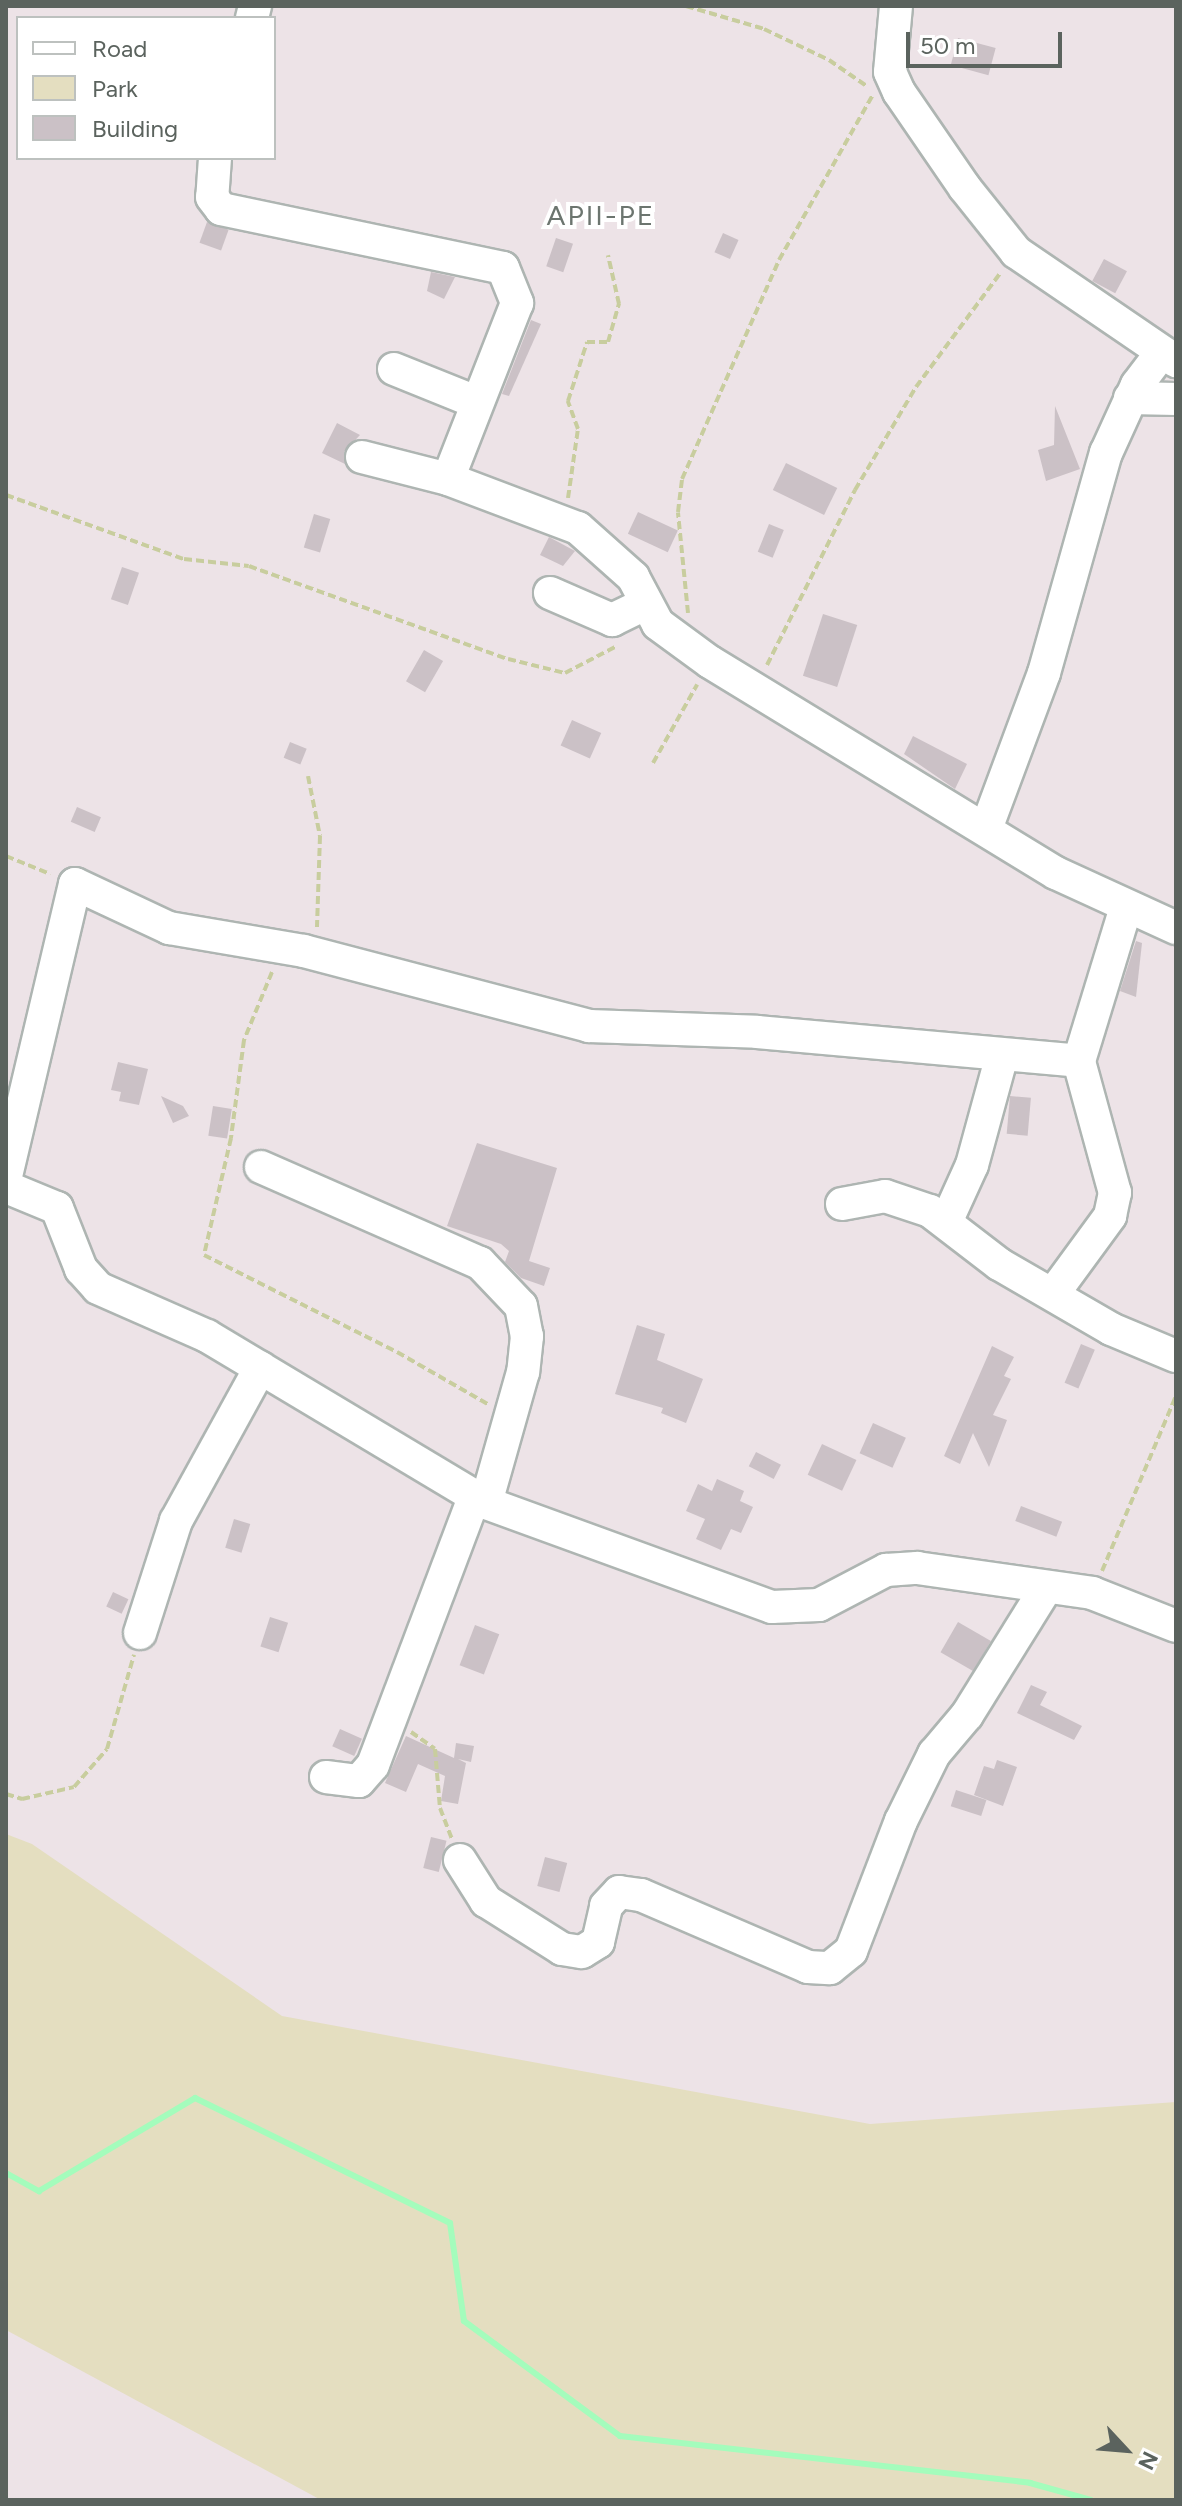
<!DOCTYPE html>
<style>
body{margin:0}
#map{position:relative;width:1182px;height:2506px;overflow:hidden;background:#ede3e7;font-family:Figtree,sans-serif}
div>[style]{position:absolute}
.green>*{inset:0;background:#e4dec0}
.stream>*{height:6px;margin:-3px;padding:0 3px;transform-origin:3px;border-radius:3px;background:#a4fcbc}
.building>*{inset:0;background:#cbc1c6;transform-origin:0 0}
.path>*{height:4px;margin-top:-2px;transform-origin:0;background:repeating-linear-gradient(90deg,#c8cd9e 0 8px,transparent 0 12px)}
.roads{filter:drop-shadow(2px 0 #aeb5b2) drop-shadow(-2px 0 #aeb5b2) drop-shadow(0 2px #aeb5b2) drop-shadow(0 -2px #aeb5b2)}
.minor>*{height:32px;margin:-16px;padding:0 16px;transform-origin:16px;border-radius:16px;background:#fff}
span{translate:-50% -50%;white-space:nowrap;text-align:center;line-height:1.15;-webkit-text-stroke:8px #fff;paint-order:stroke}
.quarter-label{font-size:28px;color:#6c756f;letter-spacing:2px}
.frame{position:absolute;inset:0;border:8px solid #5b635e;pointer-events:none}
.legend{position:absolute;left:16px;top:16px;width:260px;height:144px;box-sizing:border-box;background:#fff;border:2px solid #bdc1bf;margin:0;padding:10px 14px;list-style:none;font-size:24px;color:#5b635e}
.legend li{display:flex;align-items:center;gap:16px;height:40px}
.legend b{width:40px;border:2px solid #bdc1bf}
.north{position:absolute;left:1086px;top:2410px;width:80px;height:80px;-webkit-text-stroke:6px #fff;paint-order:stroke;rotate:116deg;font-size:22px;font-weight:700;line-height:32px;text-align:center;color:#5b635e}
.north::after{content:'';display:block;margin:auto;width:28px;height:36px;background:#5b635e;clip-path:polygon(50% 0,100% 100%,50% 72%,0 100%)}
.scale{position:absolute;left:906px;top:32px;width:156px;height:36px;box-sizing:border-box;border:4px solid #5b635e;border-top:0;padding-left:10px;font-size:24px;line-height:28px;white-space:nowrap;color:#5b635e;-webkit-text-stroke:6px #fff;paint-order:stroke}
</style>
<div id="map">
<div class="green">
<i style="clip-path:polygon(6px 1834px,32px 1844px,282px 2016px,870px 2124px,1176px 2102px,1176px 2500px,321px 2500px,6px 2330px)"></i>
</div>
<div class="stream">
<i style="left:6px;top:2173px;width:38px;rotate:29deg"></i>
<i style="left:39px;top:2191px;width:182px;rotate:-30.8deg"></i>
<i style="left:195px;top:2098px;width:284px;rotate:26.1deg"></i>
<i style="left:450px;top:2223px;width:99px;rotate:81.9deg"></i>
<i style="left:464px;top:2321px;width:194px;rotate:36.4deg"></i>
<i style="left:620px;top:2436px;width:413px;rotate:6.5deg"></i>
<i style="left:1030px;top:2483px;width:63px;rotate:15.6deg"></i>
</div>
<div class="building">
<i style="left:958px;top:38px;width:39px;height:28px;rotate:15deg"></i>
<i style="left:207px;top:222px;width:23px;height:22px;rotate:20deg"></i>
<i style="left:723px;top:233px;width:17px;height:21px;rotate:24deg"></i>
<i style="left:556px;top:238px;width:18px;height:30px;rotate:19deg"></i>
<i style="left:1104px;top:259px;width:26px;height:25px;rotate:28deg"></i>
<i style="clip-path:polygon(431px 272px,455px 277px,444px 299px,427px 291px)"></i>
<i style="clip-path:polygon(531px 320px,541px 324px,509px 396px,502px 394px)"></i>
<i style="clip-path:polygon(1055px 406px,1080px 469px,1046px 481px,1038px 450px,1054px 445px)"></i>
<i style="clip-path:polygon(337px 423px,360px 435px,344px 452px,345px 464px,322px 453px)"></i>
<i style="left:786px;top:463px;width:57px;height:30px;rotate:26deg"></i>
<i style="left:638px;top:512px;width:44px;height:24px;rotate:25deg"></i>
<i style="left:314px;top:514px;width:17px;height:35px;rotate:17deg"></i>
<i style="left:769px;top:524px;width:16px;height:30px;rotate:22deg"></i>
<i style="clip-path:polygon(549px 537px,575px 551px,563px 566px,540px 555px)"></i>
<i style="left:122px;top:567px;width:18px;height:34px;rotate:19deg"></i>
<i style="left:823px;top:614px;width:36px;height:65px;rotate:18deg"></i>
<i style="left:424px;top:650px;width:22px;height:36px;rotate:30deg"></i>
<i style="left:572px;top:720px;width:32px;height:28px;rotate:24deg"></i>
<i style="clip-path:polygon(913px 736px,967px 764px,955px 789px,904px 754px)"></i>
<i style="left:290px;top:742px;width:18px;height:17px;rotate:22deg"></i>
<i style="left:77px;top:807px;width:26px;height:16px;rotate:23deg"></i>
<i style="clip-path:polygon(1136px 941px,1142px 943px,1136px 997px,1120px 991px)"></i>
<i style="clip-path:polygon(118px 1062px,148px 1069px,139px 1105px,119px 1101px,121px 1092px,111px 1090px)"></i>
<i style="clip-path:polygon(161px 1096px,183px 1106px,189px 1116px,173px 1123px)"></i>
<i style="left:1010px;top:1096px;width:21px;height:38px;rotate:5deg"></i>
<i style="left:213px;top:1106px;width:19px;height:30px;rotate:9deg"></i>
<i style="clip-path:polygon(477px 1143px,557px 1168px,529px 1261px,550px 1268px,544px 1286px,521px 1278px,505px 1262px,509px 1251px,501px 1244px,447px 1226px)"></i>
<i style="clip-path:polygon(637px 1325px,665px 1334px,657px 1360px,703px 1379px,686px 1423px,661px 1413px,663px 1408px,615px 1394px)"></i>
<i style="left:1081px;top:1344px;width:15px;height:42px;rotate:23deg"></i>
<i style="clip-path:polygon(992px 1346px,1014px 1357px,1004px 1376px,1011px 1379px,993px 1415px,1007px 1420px,989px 1467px,973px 1433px,960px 1464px,944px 1456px)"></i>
<i style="left:873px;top:1423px;width:36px;height:33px;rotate:24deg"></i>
<i style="left:822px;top:1444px;width:38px;height:34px;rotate:25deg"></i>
<i style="left:756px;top:1452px;width:28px;height:16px;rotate:27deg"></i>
<i style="clip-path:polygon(717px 1479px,744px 1491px,740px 1501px,753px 1507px,741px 1533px,731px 1529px,721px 1550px,696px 1539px,705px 1519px,686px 1511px,698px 1484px,712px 1491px)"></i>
<i style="left:1021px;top:1506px;width:44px;height:16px;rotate:21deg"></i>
<i style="left:234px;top:1519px;width:17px;height:30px;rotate:17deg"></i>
<i style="left:113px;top:1592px;width:17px;height:16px;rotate:25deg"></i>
<i style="left:270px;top:1617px;width:19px;height:31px;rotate:18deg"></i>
<i style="left:958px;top:1622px;width:38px;height:35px;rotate:30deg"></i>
<i style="left:475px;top:1625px;width:26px;height:43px;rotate:21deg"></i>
<i style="clip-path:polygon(1031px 1685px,1047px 1692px,1040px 1705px,1082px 1726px,1074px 1740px,1017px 1713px)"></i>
<i style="left:340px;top:1729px;width:24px;height:19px;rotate:24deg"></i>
<i style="clip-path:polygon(406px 1736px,454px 1758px,456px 1743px,474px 1746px,471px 1762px,458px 1759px,466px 1763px,458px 1804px,441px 1801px,445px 1776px,418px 1764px,406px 1792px,385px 1783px)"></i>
<i style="clip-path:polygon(997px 1760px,1017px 1767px,1003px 1806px,974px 1795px,984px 1766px,994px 1769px)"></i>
<i style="left:956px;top:1790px;width:32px;height:17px;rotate:18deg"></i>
<i style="left:431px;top:1837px;width:16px;height:32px;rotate:14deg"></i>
<i style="left:545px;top:1857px;width:23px;height:30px;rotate:15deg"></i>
</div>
<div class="path">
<i style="left:686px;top:6px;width:81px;rotate:16.4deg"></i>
<i style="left:764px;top:29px;width:72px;rotate:25.5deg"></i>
<i style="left:829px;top:60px;width:47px;rotate:34.7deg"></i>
<i style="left:6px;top:495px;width:189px;rotate:19.8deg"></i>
<i style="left:184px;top:559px;width:65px;rotate:6.1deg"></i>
<i style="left:249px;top:566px;width:275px;rotate:19.8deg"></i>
<i style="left:508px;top:659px;width:59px;rotate:13.8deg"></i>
<i style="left:565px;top:673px;width:59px;rotate:-27.4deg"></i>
<i style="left:568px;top:498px;width:70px;rotate:-81.8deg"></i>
<i style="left:578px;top:429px;width:30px;rotate:-110deg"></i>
<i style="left:568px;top:401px;width:62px;rotate:-72.1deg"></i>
<i style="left:587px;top:342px;width:21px"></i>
<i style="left:608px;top:342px;width:40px;rotate:-74deg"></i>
<i style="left:619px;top:304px;width:50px;rotate:-102.7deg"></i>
<i style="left:688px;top:613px;width:101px;rotate:-95.7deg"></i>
<i style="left:678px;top:512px;width:33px;rotate:-83deg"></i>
<i style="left:682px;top:479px;width:240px;rotate:-66.1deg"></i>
<i style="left:779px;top:260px;width:189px;rotate:-60.4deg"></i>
<i style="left:767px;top:665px;width:196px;rotate:-63.3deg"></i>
<i style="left:855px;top:490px;width:120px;rotate:-59.4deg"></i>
<i style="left:916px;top:387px;width:143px;rotate:-53.5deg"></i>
<i style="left:653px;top:763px;width:90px;rotate:-60.6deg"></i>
<i style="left:308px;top:776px;width:61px;rotate:78.7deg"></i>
<i style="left:320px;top:836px;width:91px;rotate:91.9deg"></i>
<i style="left:6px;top:856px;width:48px;rotate:22.2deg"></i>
<i style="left:272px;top:972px;width:74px;rotate:112.4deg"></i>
<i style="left:244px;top:1040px;width:99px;rotate:97.6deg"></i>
<i style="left:231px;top:1138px;width:120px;rotate:103deg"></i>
<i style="left:204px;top:1255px;width:216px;rotate:26.7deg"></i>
<i style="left:397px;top:1352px;width:106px;rotate:29.9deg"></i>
<i style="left:1102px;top:1571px;width:190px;rotate:-67.1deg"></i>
<i style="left:411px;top:1732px;width:29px;rotate:35deg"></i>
<i style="left:435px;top:1749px;width:59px;rotate:85.2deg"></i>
<i style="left:440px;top:1808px;width:33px;rotate:69deg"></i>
<i style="left:6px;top:1794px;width:17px;rotate:17deg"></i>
<i style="left:22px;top:1799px;width:53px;rotate:-13deg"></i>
<i style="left:74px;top:1787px;width:50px;rotate:-49deg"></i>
<i style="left:107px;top:1749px;width:98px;rotate:-74deg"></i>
</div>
<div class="roads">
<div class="minor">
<i style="left:896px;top:6px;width:66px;rotate:95.2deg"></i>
<i style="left:890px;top:72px;width:22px;rotate:66deg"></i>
<i style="left:899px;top:92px;width:116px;rotate:55.5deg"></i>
<i style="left:965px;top:188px;width:82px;rotate:51.4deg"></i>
<i style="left:1016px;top:252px;width:194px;rotate:34.3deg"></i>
<i style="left:252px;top:18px;width:12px;rotate:-76deg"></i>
<i style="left:215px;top:158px;width:39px;rotate:94deg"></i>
<i style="left:212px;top:197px;width:15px;rotate:53deg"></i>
<i style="left:221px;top:209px;width:288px;rotate:11.8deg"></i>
<i style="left:503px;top:268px;width:38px;rotate:68deg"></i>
<i style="left:517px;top:303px;width:189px;rotate:111.4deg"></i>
<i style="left:448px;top:479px;width:139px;rotate:20.7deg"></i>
<i style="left:578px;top:528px;width:74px;rotate:41.7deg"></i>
<i style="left:633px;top:577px;width:53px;rotate:62deg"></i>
<i style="left:658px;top:624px;width:64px;rotate:36.2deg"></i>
<i style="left:710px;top:662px;width:405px;rotate:31.4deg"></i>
<i style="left:1056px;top:873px;width:132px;rotate:24.6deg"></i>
<i style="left:394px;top:369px;width:88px;rotate:21.9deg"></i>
<i style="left:1130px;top:398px;width:46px;rotate:1.2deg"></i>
<i style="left:362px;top:457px;width:89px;rotate:14.3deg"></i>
<i style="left:550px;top:593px;width:68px;rotate:23.5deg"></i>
<i style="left:612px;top:620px;width:37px;rotate:-26deg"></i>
<i style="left:986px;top:829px;width:166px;rotate:-69.6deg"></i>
<i style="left:1044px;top:673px;width:229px;rotate:-74.3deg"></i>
<i style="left:1106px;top:453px;width:75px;rotate:-65.5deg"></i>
<i style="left:1137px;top:385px;width:40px;rotate:-53deg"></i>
<i style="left:261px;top:1167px;width:239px;rotate:23.7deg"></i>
<i style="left:480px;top:1263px;width:59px;rotate:46.4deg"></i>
<i style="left:521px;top:1306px;width:31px;rotate:79deg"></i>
<i style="left:527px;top:1336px;width:36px;rotate:96deg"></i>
<i style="left:523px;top:1372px;width:136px;rotate:105.8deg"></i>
<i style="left:6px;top:1176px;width:300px;rotate:-76.7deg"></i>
<i style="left:75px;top:884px;width:104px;rotate:25.1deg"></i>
<i style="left:169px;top:928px;width:137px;rotate:9.7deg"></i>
<i style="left:304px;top:951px;width:295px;rotate:14.7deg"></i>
<i style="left:589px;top:1026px;width:168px;rotate:2deg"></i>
<i style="left:757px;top:1032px;width:323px;rotate:5.1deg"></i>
<i style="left:6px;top:1187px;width:55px;rotate:22.4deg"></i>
<i style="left:57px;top:1208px;width:66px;rotate:68.5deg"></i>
<i style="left:81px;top:1269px;width:25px;rotate:48deg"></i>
<i style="left:98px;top:1288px;width:119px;rotate:23.8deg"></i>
<i style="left:207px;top:1336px;width:325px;rotate:30.9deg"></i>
<i style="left:486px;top:1503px;width:304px;rotate:20deg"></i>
<i style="left:772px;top:1607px;width:47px;rotate:-2.4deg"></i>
<i style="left:819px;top:1605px;width:76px;rotate:-27.6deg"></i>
<i style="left:886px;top:1570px;width:31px;rotate:-4deg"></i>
<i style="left:917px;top:1568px;width:177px;rotate:8.1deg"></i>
<i style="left:1092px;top:1593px;width:90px;rotate:21.4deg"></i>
<i style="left:842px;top:1204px;width:44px;rotate:-10.5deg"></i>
<i style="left:885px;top:1196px;width:47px;rotate:18.4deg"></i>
<i style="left:930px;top:1211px;width:87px;rotate:37.5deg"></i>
<i style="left:999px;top:1264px;width:129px;rotate:30.1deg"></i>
<i style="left:1111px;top:1329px;width:70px;rotate:22.6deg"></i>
<i style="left:947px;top:1220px;width:60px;rotate:-65.6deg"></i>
<i style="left:972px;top:1165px;width:114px;rotate:-74.7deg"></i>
<i style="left:1053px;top:1294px;width:97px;rotate:-53.8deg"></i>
<i style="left:1110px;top:1216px;width:24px;rotate:-78deg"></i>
<i style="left:1115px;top:1193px;width:137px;rotate:-105.3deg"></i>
<i style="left:1079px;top:1061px;width:161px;rotate:-73deg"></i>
<i style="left:140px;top:1633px;width:118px;rotate:-72.2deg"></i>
<i style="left:176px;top:1521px;width:175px;rotate:-61.2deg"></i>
<i style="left:326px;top:1777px;width:33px;rotate:7deg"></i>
<i style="left:359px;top:1781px;width:21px;rotate:-49deg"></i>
<i style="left:373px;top:1765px;width:285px;rotate:-69.3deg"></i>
<i style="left:460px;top:1860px;width:49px;rotate:57.6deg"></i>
<i style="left:486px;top:1901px;width:90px;rotate:32.3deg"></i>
<i style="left:562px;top:1949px;width:20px;rotate:9deg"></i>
<i style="left:582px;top:1952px;width:19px;rotate:-32deg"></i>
<i style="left:598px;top:1942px;width:37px;rotate:-77deg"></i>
<i style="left:606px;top:1906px;width:19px;rotate:-47deg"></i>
<i style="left:619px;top:1892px;width:22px;rotate:8deg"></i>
<i style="left:641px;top:1895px;width:182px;rotate:23.3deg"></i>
<i style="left:808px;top:1967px;width:22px;rotate:3deg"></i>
<i style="left:830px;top:1968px;width:27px;rotate:-39deg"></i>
<i style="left:851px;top:1951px;width:139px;rotate:-69deg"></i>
<i style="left:901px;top:1821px;width:75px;rotate:-63.8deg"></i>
<i style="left:934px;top:1754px;width:51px;rotate:-49.8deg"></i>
<i style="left:967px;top:1715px;width:150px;rotate:-58.1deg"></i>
</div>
</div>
<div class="quarter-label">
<span style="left:601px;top:215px">APII-PE</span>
</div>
<div class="frame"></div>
<ul class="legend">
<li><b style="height:10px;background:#fff"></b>Road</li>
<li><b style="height:22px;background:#e4dec0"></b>Park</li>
<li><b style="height:22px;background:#cbc1c6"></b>Building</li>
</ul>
<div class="north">N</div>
<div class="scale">50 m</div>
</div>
